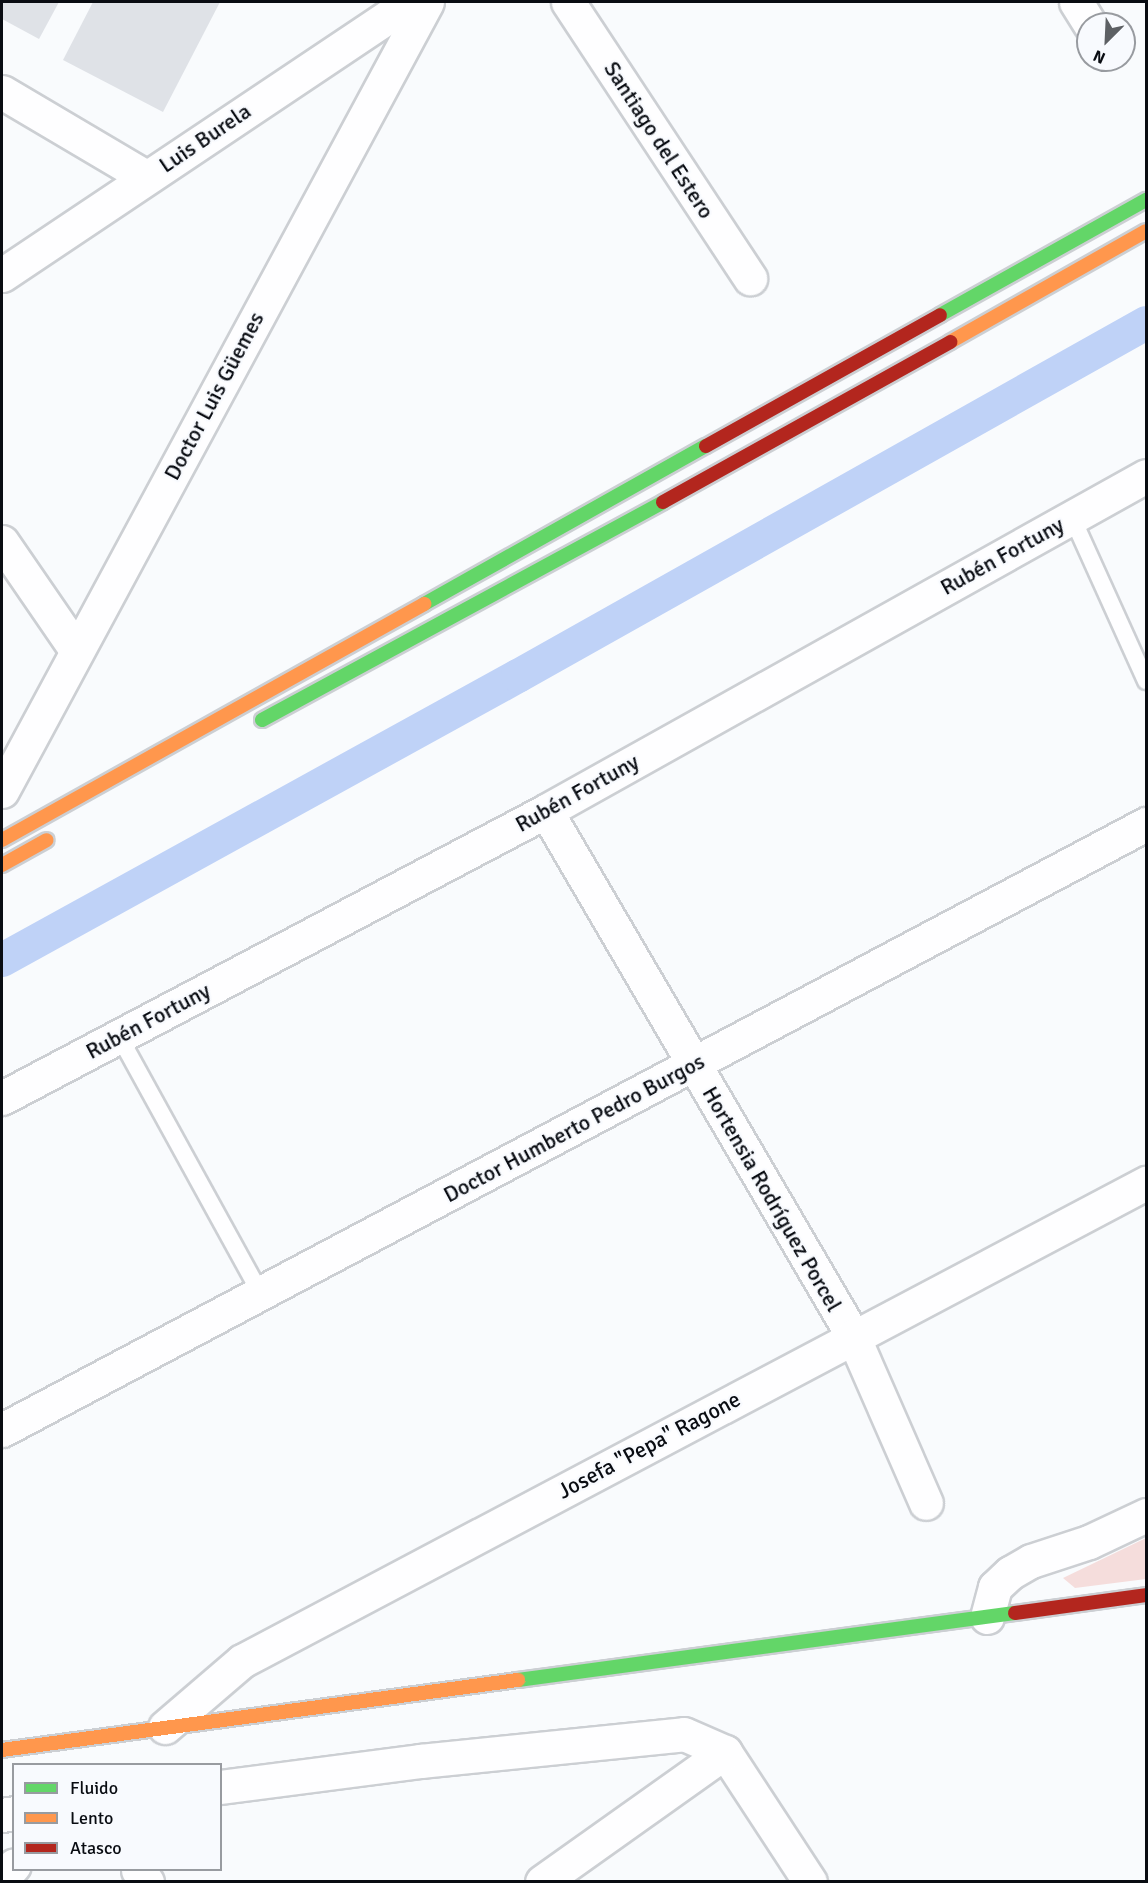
<!DOCTYPE html>
<meta charset="utf-8">
<style>
body{margin:0}
#map{position:relative;width:1148px;height:1883px;overflow:hidden;background:#f9fbfd;font-family:Signika,sans-serif}
div>[style]{position:absolute}
.green>*{inset:0;background:#f5dddc}
.canal>*{height:34px;margin:-17px;padding:0 17px;transform-origin:17px;border-radius:17px;background:#bfd2f7}
.building>*{inset:0;background:#dfe2e7}
.roads{filter:drop-shadow(2px 0 #cccfd3) drop-shadow(-2px 0 #cccfd3) drop-shadow(0 2px #cccfd3) drop-shadow(0 -2px #cccfd3)}
.lane>*{height:16px;margin:-8px;padding:0 8px;transform-origin:8px;border-radius:8px;background:#fefeff}
.street>*{height:33px;margin:-16.5px;padding:0 16.5px;transform-origin:16.5px;border-radius:16.5px;background:#fefeff}
.fast>*{height:14px;margin:-7px;padding:0 7px;transform-origin:7px;border-radius:7px;background:#63d668}
.slow>*{height:14px;margin:-7px;padding:0 7px;transform-origin:7px;border-radius:7px;background:#ff974d}
.jam>*{height:14px;margin:-7px;padding:0 7px;transform-origin:7px;border-radius:7px;background:#b3261e}
span{translate:-50% -50%;white-space:nowrap;text-align:center;line-height:1.15;-webkit-text-stroke:4.5px #f8fafe;paint-order:stroke}
.street-label{font-size:22px;color:#090c12}
.frame{position:absolute;inset:0;border:3px solid #090c12;pointer-events:none}
.legend{position:absolute;left:12px;top:1763px;width:210px;height:108px;box-sizing:border-box;background:#f8fafe;border:2px solid #989ba0;margin:0;padding:8px 10px;list-style:none;font-size:18px;color:#090c12}
.legend li{display:flex;align-items:center;gap:12px;height:30px}
.legend b{width:30px;border:2px solid #989ba0}
.north{position:absolute;left:1076px;top:12px;width:60px;height:60px;box-sizing:border-box;background:#f8fafe;border:2px solid #989ba0;border-radius:50%;rotate:204deg;font-size:16px;font-weight:700;line-height:24px;text-align:center;color:#090c12}
.north::after{content:'';display:block;margin:auto;width:21px;height:27px;background:#5d6064;clip-path:polygon(50% 0,100% 100%,50% 72%,0 100%)}
</style>
<div id="map">
<div class="green">
<i style="clip-path:polygon(1146px 1538px,1146px 1579px,1075px 1588px,1063px 1578px)"></i>
</div>
<div class="canal">
<i style="left:2px;top:960px;width:589px;rotate:-28.83deg"></i>
<i style="left:518px;top:676px;width:720px;rotate:-29.34deg"></i>
</div>
<div class="building">
<i style="clip-path:polygon(2px 2px,59px 2px,39px 39px,2px 19px)"></i>
<i style="clip-path:polygon(93px 2px,220px 2px,163px 112px,63px 60px)"></i>
</div>
<div class="roads">
<div class="lane">
<i style="left:1072px;top:517px;width:180px;rotate:65.7deg"></i>
<i style="left:119px;top:1036px;width:294px;rotate:61.2deg"></i>
</div>
<div class="street">
<i style="left:568px;top:2px;width:331px;rotate:56.6deg"></i>
<i style="left:1076px;top:2px;width:26px;rotate:58deg"></i>
<i style="left:2px;top:92px;width:167px;rotate:30.6deg"></i>
<i style="left:2px;top:275px;width:491px;rotate:-33.8deg"></i>
<i style="left:2px;top:542px;width:132px;rotate:55.5deg"></i>
<i style="left:2px;top:791px;width:896px;rotate:-61.69deg"></i>
<i style="left:546px;top:811px;width:608px;rotate:59.68deg"></i>
<i style="left:853px;top:1336px;width:182px;rotate:66.4deg"></i>
<i style="left:2px;top:1098px;width:615px;rotate:-27.81deg"></i>
<i style="left:546px;top:811px;width:687px;rotate:-29.18deg"></i>
<i style="left:2px;top:1430px;width:1295px;rotate:-27.91deg"></i>
<i style="left:987px;top:1617px;width:31px;rotate:-75deg"></i>
<i style="left:995px;top:1587px;width:21px;rotate:-43deg"></i>
<i style="left:1010px;top:1573px;width:24px;rotate:-30deg"></i>
<i style="left:1031px;top:1561px;width:61px;rotate:-18.1deg"></i>
<i style="left:1089px;top:1542px;width:63px;rotate:-25.3deg"></i>
<i style="left:165px;top:1727px;width:101px;rotate:-40.6deg"></i>
<i style="left:242px;top:1661px;width:1023px;rotate:-27.87deg"></i>
<i style="left:725px;top:1752px;width:155px;rotate:56.8deg"></i>
<i style="left:220px;top:1787px;width:202px;rotate:-7.4deg"></i>
<i style="left:420px;top:1761px;width:265px;rotate:-5.8deg"></i>
<i style="left:684px;top:1734px;width:45px;rotate:23.7deg"></i>
<i style="left:2px;top:1815px;width:12px;rotate:-9deg"></i>
<i style="left:138px;top:1870px;width:15px;rotate:53deg"></i>
<i style="left:2px;top:1879px;width:18px;rotate:-49deg"></i>
<i style="left:542px;top:1882px;width:224px;rotate:-35.4deg"></i>
</div>
<div class="fast">
<i style="left:940px;top:315px;width:236px;rotate:-29.2deg"></i>
<i style="left:424px;top:604px;width:323px;rotate:-29.3deg"></i>
<i style="left:262px;top:720px;width:456px;rotate:-28.5deg"></i>
<i style="left:518px;top:1680px;width:501px;rotate:-7.68deg"></i>
</div>
<div class="slow">
<i style="left:950px;top:342px;width:225px;rotate:-29.5deg"></i>
<i style="left:2px;top:840px;width:484px;rotate:-29.2deg"></i>
<i style="left:2px;top:865px;width:51px;rotate:-29.1deg"></i>
<i style="left:2px;top:1750px;width:521px;rotate:-7.73deg"></i>
</div>
<div class="jam">
<i style="left:706px;top:446px;width:268px;rotate:-29.2deg"></i>
<i style="left:663px;top:502px;width:329px;rotate:-29.1deg"></i>
<i style="left:1015px;top:1613px;width:132px;rotate:-7.8deg"></i>
</div>
</div>
<div class="street-label">
<span style="left:205px;top:138px;rotate:-34deg">Luis Burela</span>
<span style="left:659px;top:140px;rotate:57deg">Santiago del Estero</span>
<span style="left:214px;top:396px;rotate:-62deg">Doctor Luis Güemes</span>
<span style="left:1002px;top:556px;rotate:-29deg">Rubén Fortuny</span>
<span style="left:577px;top:793px;rotate:-29deg">Rubén Fortuny</span>
<span style="left:148px;top:1021px;rotate:-28deg">Rubén Fortuny</span>
<span style="left:574px;top:1128px;rotate:-28deg">Doctor Humberto Pedro Burgos</span>
<span style="left:772px;top:1199px;rotate:60deg">Hortensia Rodríguez Porcel</span>
<span style="left:649px;top:1445px;rotate:-28deg">Josefa "Pepa" Ragone</span>
</div>
<div class="frame"></div>
<ul class="legend">
<li><b style="height:8px;background:#63d668"></b>Fluido</li>
<li><b style="height:8px;background:#ff974d"></b>Lento</li>
<li><b style="height:8px;background:#b3261e"></b>Atasco</li>
</ul>
<div class="north">N</div>
</div>
